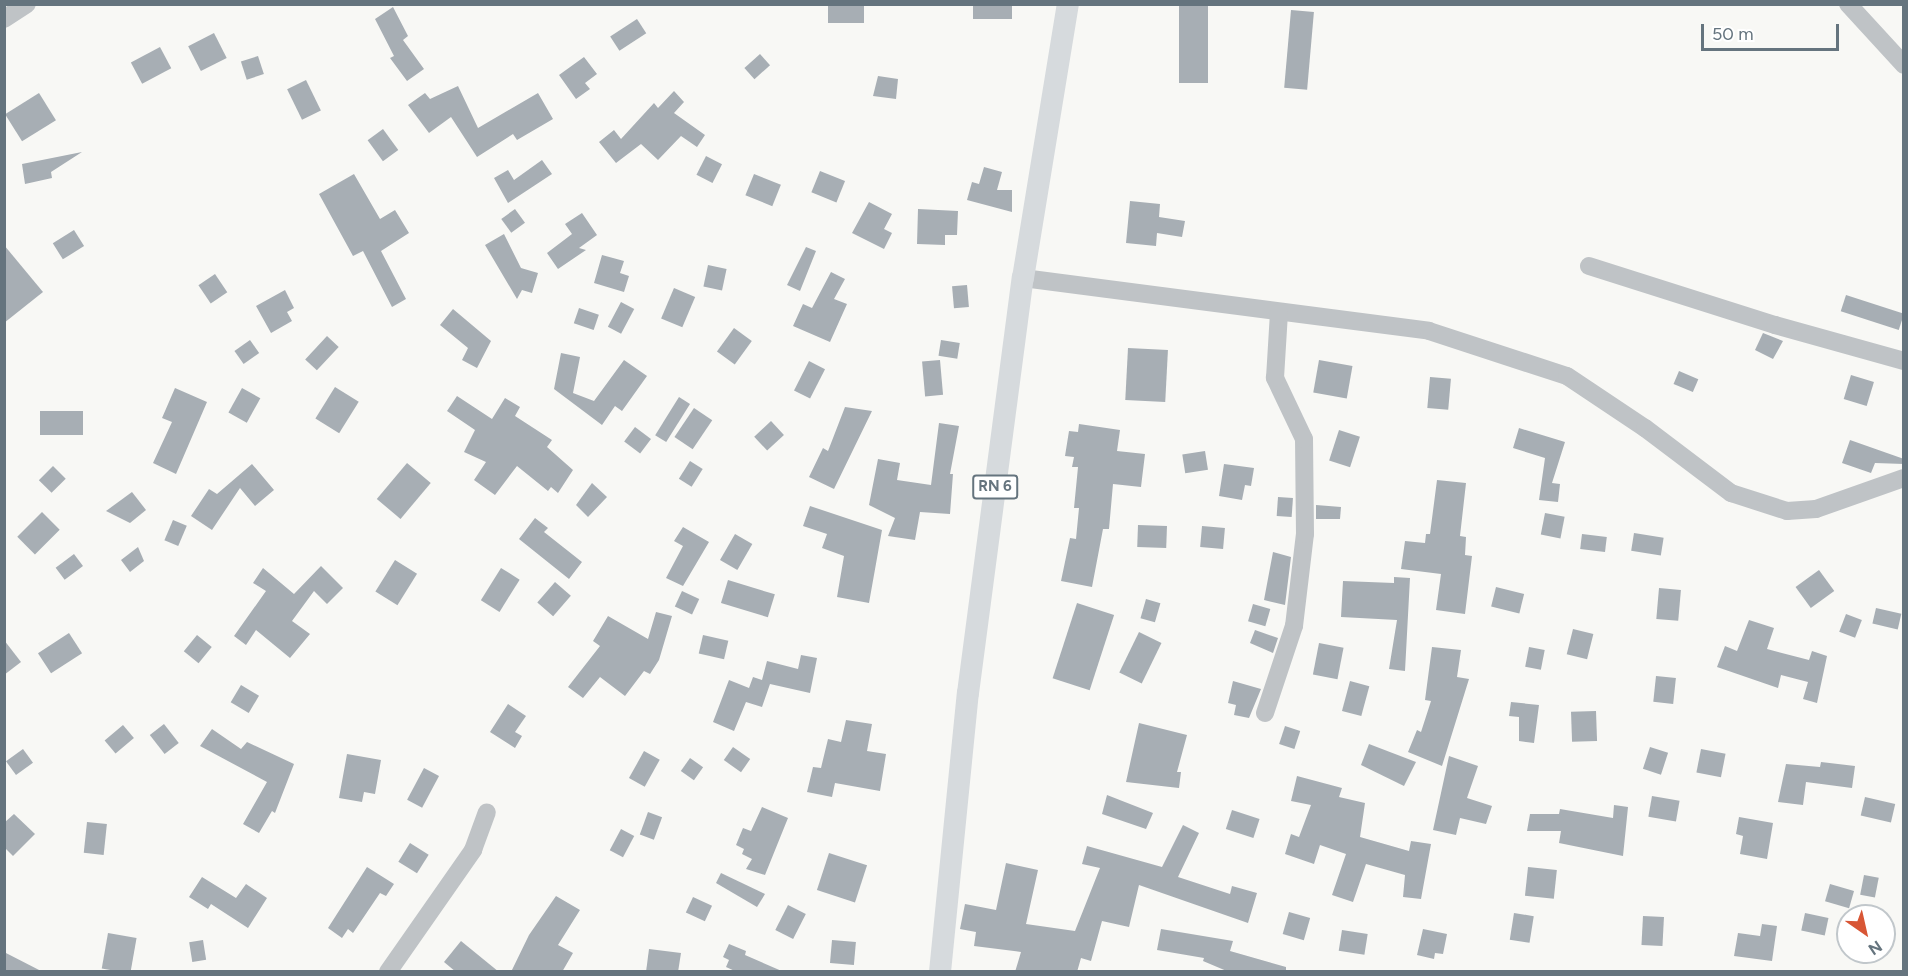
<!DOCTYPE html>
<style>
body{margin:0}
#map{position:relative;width:1908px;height:976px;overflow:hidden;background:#f8f8f5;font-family:Figtree,sans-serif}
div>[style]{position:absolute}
.building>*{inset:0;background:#a7aeb4;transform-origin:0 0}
.minor>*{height:18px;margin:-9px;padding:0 9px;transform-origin:9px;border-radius:9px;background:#bfc3c6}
.major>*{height:22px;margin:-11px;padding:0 11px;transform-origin:11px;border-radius:11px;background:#d6dadd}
span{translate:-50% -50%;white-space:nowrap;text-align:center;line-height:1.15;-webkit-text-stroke:6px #fff;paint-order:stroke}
.shield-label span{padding:2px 4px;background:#fff;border:2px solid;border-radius:4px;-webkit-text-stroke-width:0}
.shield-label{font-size:15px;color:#65747e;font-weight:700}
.frame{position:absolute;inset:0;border:6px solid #65747e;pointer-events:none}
.north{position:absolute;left:1836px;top:904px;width:60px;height:60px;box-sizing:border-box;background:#fff;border:2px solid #c1c7cb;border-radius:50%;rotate:146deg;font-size:16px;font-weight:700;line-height:24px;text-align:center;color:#65747e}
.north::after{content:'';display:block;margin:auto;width:21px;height:27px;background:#d85635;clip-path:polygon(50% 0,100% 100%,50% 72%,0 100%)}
.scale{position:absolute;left:1701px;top:24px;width:138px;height:27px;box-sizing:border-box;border:3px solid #65747e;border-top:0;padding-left:8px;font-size:18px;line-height:21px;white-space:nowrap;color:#65747e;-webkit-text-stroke:4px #fff;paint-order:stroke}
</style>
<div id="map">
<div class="building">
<i style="left:828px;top:4px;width:36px;height:19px"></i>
<i style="left:973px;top:4px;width:39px;height:15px"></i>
<i style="left:1179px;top:4px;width:29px;height:79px"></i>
<i style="clip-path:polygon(393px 7px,408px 36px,403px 40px,424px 69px,407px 81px,390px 58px,394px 56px,375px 19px)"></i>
<i style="left:1291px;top:10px;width:23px;height:78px;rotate:5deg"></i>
<i style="left:637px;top:19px;width:17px;height:32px;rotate:57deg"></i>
<i style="left:214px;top:33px;width:28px;height:29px;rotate:63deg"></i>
<i style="left:160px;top:47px;width:24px;height:33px;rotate:62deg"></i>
<i style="left:760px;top:54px;width:15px;height:21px;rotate:48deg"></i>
<i style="left:258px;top:56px;width:19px;height:18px;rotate:72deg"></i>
<i style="clip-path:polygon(584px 57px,597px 74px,585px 83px,590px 89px,576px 99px,559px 75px)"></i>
<i style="clip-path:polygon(878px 76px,898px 79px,896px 99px,873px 96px)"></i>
<i style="left:306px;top:80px;width:34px;height:21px;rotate:64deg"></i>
<i style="clip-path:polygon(458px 86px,478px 128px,538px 93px,553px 119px,517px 140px,513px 134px,477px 157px,451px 117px,429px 133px,408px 105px,425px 93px,430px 99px)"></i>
<i style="clip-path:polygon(674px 91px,684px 102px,674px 113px,705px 135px,697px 147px,681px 136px,658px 160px,641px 144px,616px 163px,599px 142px,614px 130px,621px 139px,654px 103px,658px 108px)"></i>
<i style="left:39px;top:93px;width:32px;height:40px;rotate:58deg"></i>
<i style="left:383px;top:129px;width:26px;height:19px;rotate:54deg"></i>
<i style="clip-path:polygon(82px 152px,51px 172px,52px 178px,25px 184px,22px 164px)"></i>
<i style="left:706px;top:156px;width:18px;height:21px;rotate:27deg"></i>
<i style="clip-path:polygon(542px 160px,552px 174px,508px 203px,494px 178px,508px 170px,514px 180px)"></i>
<i style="clip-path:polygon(984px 167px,1002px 172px,997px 190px,1012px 190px,1012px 212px,967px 200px,972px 182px,979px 184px)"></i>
<i style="left:820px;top:171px;width:27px;height:23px;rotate:22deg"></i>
<i style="clip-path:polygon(354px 174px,380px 219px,395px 210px,409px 233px,381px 251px,406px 299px,392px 307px,363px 251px,353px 256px,319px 194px)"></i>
<i style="left:754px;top:174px;width:29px;height:23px;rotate:22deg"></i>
<i style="clip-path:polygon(1130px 201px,1160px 204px,1159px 217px,1185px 221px,1182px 237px,1157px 233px,1156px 246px,1126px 243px)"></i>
<i style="clip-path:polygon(869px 202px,892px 214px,884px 229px,892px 233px,884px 249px,852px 233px)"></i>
<i style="left:515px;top:209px;width:17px;height:17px;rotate:54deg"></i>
<i style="clip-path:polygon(918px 209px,958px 211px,957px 235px,945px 235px,945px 245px,917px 244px)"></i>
<i style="clip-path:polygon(582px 213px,597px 235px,579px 248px,586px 250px,558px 269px,547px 253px,572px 234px,565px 224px)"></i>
<i style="left:74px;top:230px;width:19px;height:25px;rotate:58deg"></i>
<i style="clip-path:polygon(504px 234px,521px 268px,538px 273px,532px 293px,522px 290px,517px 299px,485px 245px)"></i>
<i style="clip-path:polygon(4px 245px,43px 292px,4px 323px)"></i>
<i style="clip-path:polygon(806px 247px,816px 251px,800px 291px,787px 285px)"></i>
<i style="clip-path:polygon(602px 255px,624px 261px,620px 273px,629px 276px,624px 292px,594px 283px)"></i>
<i style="left:708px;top:265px;width:19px;height:22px;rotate:12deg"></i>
<i style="clip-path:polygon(831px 272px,845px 279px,834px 299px,847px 304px,830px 342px,793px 326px,803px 304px,812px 308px)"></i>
<i style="left:215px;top:274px;width:22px;height:20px;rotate:56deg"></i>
<i style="left:967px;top:285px;width:22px;height:15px;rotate:85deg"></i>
<i style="left:674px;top:288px;width:23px;height:33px;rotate:23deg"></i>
<i style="clip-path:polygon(285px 290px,294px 308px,287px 312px,292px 321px,271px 333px,256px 306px)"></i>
<i style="left:1846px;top:295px;width:61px;height:17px;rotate:18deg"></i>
<i style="left:621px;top:302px;width:15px;height:28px;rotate:28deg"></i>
<i style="left:579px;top:308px;width:21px;height:16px;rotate:19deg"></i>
<i style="clip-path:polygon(453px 309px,491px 341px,477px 368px,462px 360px,468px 348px,440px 325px)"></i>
<i style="left:734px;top:328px;width:22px;height:29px;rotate:36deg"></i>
<i style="clip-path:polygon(1763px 333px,1783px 341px,1773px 359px,1755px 350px)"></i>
<i style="left:327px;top:336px;width:16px;height:32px;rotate:43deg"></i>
<i style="left:250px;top:340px;width:16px;height:19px;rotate:55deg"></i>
<i style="left:941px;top:340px;width:19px;height:16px;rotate:9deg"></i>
<i style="left:1128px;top:348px;width:40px;height:52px;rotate:3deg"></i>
<i style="clip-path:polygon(561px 353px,580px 357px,573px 393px,594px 401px,624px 360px,647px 376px,622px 411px,615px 406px,602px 425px,554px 389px)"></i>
<i style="left:940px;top:360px;width:35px;height:18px;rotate:85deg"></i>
<i style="left:1319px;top:360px;width:34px;height:33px;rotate:10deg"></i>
<i style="left:809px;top:361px;width:18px;height:33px;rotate:27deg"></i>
<i style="left:1679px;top:371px;width:21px;height:14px;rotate:23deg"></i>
<i style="left:1851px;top:375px;width:24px;height:25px;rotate:17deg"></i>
<i style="left:1430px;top:377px;width:21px;height:31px;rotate:5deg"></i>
<i style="left:335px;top:387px;width:28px;height:37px;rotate:32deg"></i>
<i style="clip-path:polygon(175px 388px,207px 402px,176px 474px,153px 463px,172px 422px,162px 418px)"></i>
<i style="left:242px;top:388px;width:21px;height:28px;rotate:29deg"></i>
<i style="clip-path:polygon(457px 396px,492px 419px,505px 398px,520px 407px,515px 416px,552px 440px,547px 447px,573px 470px,558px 493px,551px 487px,548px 491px,517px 466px,495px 495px,474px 480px,486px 462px,464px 452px,475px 430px,447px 411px)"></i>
<i style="left:679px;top:397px;width:13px;height:45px;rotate:32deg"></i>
<i style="clip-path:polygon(845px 407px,872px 411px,834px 489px,809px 477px,823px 448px,828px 451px)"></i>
<i style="left:694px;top:408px;width:22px;height:35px;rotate:34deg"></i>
<i style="left:83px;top:411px;width:24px;height:43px;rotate:90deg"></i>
<i style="left:771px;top:421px;width:19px;height:23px;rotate:47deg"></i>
<i style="clip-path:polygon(939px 423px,959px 426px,950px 474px,953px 474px,950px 514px,920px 512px,915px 540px,888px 536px,895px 518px,869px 505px,878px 459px,900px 463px,897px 480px,931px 485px)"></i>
<i style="clip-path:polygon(1079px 424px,1120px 430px,1117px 451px,1145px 454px,1141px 487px,1113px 484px,1109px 529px,1103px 529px,1092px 587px,1061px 581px,1070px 538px,1076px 539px,1079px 508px,1074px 508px,1078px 467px,1072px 467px,1074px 457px,1065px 456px,1069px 431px,1078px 432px)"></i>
<i style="left:635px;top:427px;width:20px;height:18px;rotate:37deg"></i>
<i style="clip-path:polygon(1519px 428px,1565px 442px,1552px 483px,1560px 484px,1558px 502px,1539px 500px,1545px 458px,1513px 448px)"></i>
<i style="left:1339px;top:430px;width:22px;height:32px;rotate:18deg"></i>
<i style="clip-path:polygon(1850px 440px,1904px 459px,1904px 464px,1875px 463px,1871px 473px,1842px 463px)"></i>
<i style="left:1205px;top:451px;width:19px;height:23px;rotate:81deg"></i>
<i style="left:690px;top:461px;width:15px;height:21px;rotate:32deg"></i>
<i style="left:407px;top:463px;width:31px;height:47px;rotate:40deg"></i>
<i style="clip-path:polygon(252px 464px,274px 490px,255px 506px,240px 488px,212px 530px,191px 516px,209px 489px,217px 494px)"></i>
<i style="clip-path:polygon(1224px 464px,1254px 468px,1251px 486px,1245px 485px,1242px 500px,1219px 496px)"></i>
<i style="left:53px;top:466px;width:18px;height:20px;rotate:45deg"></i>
<i style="clip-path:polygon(1437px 480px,1466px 483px,1460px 536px,1466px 537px,1465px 555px,1472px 556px,1465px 614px,1436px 610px,1441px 574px,1401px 569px,1405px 541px,1425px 543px,1426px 534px,1430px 534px)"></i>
<i style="clip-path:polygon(592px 483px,607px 497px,588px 517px,576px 505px)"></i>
<i style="clip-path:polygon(132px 492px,146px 510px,130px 523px,106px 511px)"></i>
<i style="left:1278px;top:497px;width:15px;height:19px;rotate:4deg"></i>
<i style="clip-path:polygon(1316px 505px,1341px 507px,1340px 519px,1316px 519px)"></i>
<i style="clip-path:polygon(810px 506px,882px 530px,869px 603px,837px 597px,844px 556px,822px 548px,827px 534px,803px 526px)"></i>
<i style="left:42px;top:512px;width:25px;height:35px;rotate:45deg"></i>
<i style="left:1545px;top:513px;width:20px;height:22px;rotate:11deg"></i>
<i style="clip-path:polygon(535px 518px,548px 528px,544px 532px,582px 562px,569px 579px,519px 539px)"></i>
<i style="left:173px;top:520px;width:15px;height:22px;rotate:23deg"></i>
<i style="left:1138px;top:525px;width:29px;height:22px;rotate:2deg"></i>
<i style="left:1202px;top:526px;width:23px;height:21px;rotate:5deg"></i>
<i style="clip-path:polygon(683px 527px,709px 542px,683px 586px,666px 578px,683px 546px,674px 541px)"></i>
<i style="left:1634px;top:533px;width:30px;height:18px;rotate:9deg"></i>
<i style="left:735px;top:534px;width:20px;height:30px;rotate:30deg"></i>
<i style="left:1582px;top:534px;width:25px;height:15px;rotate:7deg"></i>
<i style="clip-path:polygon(138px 547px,144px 561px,130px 572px,121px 560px)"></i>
<i style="clip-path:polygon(1273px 552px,1291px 557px,1285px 605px,1264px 600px)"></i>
<i style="left:74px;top:554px;width:15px;height:23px;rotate:53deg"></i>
<i style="left:395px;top:560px;width:26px;height:37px;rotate:32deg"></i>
<i style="clip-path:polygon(321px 566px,343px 588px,327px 604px,314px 591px,292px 621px,310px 634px,290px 658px,256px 630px,246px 645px,234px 636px,266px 591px,253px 583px,263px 568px,294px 594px)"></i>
<i style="left:501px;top:568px;width:22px;height:38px;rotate:32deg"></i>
<i style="left:1819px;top:570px;width:26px;height:29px;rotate:54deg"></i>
<i style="clip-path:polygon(1394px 577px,1410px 578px,1405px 671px,1389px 669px,1397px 620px,1341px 617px,1343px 581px,1394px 583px)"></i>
<i style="left:728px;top:580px;width:49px;height:24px;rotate:17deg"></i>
<i style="left:555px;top:582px;width:21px;height:27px;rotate:41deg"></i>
<i style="left:1496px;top:587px;width:29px;height:20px;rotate:14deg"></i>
<i style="left:1659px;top:588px;width:22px;height:31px;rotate:5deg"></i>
<i style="left:682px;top:591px;width:19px;height:17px;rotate:25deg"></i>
<i style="left:1146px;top:599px;width:15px;height:20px;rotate:16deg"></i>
<i style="left:1077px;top:603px;width:39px;height:79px;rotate:18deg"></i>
<i style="left:1253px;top:604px;width:18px;height:18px;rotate:16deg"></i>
<i style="left:1876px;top:608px;width:26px;height:16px;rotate:13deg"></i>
<i style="clip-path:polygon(656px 612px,672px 616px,659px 660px,650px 674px,644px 671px,625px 696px,600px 677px,583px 698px,568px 687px,600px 646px,593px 641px,608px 616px,648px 639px)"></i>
<i style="left:1846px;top:614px;width:17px;height:19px;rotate:21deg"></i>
<i style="clip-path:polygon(1749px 620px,1774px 628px,1767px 649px,1809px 660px,1812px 651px,1827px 656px,1817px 703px,1803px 699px,1808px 682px,1781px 675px,1778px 688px,1717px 667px,1725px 646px,1737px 651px)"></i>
<i style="left:1573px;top:629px;width:21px;height:26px;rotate:14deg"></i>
<i style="clip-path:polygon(1255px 630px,1278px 638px,1273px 653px,1250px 643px)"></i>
<i style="left:1139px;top:632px;width:25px;height:45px;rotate:26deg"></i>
<i style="left:69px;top:633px;width:24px;height:37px;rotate:57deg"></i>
<i style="left:197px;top:635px;width:19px;height:21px;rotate:39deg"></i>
<i style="left:703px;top:635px;width:26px;height:19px;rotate:13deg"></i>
<i style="clip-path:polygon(4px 640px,21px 662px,4px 675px)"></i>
<i style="left:1319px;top:643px;width:25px;height:32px;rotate:11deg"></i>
<i style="clip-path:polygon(1432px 647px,1461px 650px,1457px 677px,1469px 679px,1442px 766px,1408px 752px,1417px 730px,1421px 732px,1431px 701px,1425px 700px)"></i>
<i style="left:1529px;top:647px;width:16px;height:20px;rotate:11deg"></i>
<i style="clip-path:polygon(801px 655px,817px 658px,810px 693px,770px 684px,762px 707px,746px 702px,734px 731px,713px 722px,729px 680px,749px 688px,753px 677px,762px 680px,767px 661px,798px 669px)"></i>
<i style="left:1656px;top:676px;width:20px;height:26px;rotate:6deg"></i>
<i style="clip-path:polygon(1233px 681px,1261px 689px,1249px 718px,1234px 715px,1236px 705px,1228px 703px)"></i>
<i style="left:1350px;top:681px;width:20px;height:31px;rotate:15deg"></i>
<i style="left:241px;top:685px;width:21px;height:20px;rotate:31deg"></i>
<i style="clip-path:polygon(1511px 702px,1539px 705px,1534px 743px,1519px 741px,1519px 717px,1509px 716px)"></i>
<i style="clip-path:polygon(508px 704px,526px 716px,515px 732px,522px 736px,515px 748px,490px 732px)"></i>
<i style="left:1596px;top:711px;width:30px;height:25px;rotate:88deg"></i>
<i style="clip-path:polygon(846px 720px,872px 724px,867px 751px,886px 754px,880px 791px,835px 783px,832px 797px,807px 792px,813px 767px,821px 768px,828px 739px,841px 742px)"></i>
<i style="clip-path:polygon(1139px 723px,1187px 735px,1177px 772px,1181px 772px,1179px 788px,1126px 782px)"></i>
<i style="left:164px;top:724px;width:24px;height:18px;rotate:52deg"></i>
<i style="left:123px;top:725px;width:17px;height:24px;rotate:50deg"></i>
<i style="left:1285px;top:726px;width:16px;height:19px;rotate:18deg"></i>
<i style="clip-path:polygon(212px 729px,241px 749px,247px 742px,294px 764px,275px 813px,272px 811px,259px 833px,243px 824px,267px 782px,200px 746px)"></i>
<i style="clip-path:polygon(1369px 744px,1416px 762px,1404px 786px,1361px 765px)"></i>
<i style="left:733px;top:747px;width:21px;height:16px;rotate:35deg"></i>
<i style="left:1650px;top:747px;width:19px;height:23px;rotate:18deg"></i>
<i style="left:23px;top:749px;width:17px;height:21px;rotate:54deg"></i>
<i style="left:1701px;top:749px;width:25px;height:24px;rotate:11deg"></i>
<i style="left:644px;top:751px;width:18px;height:31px;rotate:29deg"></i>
<i style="clip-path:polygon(347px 754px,381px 760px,375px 794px,364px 792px,362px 802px,339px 798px)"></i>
<i style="clip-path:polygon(1449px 756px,1478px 766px,1467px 798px,1492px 806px,1486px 824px,1460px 818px,1456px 835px,1433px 830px)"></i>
<i style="left:690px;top:758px;width:16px;height:16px;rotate:35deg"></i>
<i style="clip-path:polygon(1821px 762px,1855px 766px,1852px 788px,1806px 782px,1803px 805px,1778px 802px,1786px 764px,1820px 767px)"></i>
<i style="left:424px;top:768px;width:17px;height:36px;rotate:28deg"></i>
<i style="clip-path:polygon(1297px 776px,1342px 788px,1339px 797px,1365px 803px,1360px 837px,1409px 851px,1411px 841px,1431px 844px,1421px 899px,1403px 897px,1405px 875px,1366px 864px,1353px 902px,1332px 895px,1346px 854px,1320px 845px,1314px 864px,1285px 854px,1291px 834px,1299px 837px,1311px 805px,1291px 801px)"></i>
<i style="clip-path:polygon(1107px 795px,1153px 813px,1146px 829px,1102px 814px)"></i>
<i style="left:1652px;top:796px;width:28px;height:21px;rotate:10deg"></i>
<i style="left:1865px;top:797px;width:31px;height:19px;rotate:13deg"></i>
<i style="clip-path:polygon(1614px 805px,1628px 807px,1623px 856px,1559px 843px,1561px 831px,1527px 831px,1530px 814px,1559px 814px,1560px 809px,1613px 818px)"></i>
<i style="clip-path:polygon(762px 807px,788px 818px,765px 875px,746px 869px,752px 859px,742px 854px,744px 849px,736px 845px,743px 828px,751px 831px)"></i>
<i style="left:1232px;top:810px;width:29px;height:20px;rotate:18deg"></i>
<i style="left:648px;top:812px;width:15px;height:24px;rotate:20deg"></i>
<i style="clip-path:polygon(14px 814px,35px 834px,13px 856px,4px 847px,4px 823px)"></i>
<i style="clip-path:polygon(1739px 817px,1773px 823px,1767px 859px,1740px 854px,1743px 836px,1736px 834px)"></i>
<i style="left:87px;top:822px;width:20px;height:31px;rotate:6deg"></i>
<i style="clip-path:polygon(1183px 825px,1199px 833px,1178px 877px,1230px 894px,1232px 886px,1257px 893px,1248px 923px,1139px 885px,1129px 927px,1102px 921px,1091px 961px,1081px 958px,1077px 972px,1015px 972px,1021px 952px,974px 946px,976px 932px,960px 929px,965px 904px,996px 910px,1006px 863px,1038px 870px,1026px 924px,1075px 931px,1100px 868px,1082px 864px,1087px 846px,1162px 867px)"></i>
<i style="left:621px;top:829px;width:15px;height:24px;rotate:28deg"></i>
<i style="left:410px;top:843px;width:22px;height:22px;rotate:32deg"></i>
<i style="left:829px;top:853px;width:40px;height:39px;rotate:18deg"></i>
<i style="clip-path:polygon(367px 867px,394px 884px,386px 896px,380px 893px,353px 933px,348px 929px,342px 938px,328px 928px)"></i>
<i style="left:1528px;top:867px;width:29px;height:29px;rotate:6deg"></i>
<i style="clip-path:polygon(721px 873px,765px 894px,757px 907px,716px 883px)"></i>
<i style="left:1864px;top:875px;width:15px;height:20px;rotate:11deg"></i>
<i style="clip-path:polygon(202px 877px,236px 898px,246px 884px,267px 898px,248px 928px,211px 904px,208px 909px,189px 897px)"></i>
<i style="left:1830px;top:884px;width:25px;height:18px;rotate:16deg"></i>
<i style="clip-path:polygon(556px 896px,580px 910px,558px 945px,573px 953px,562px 972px,511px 972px,529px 935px)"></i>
<i style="left:693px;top:897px;width:21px;height:17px;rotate:25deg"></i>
<i style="left:788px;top:905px;width:20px;height:28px;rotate:27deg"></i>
<i style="left:1289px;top:912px;width:22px;height:23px;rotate:16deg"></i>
<i style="left:1514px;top:913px;width:20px;height:27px;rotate:9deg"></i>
<i style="left:1805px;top:913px;width:24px;height:18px;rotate:12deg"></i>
<i style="left:1643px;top:916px;width:21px;height:29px;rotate:3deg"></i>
<i style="clip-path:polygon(1762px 924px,1777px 926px,1772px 961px,1734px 956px,1738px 933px,1760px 936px)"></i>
<i style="clip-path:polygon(1161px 929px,1233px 941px,1230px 951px,1286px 967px,1286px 972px,1229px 972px,1203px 961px,1204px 958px,1157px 950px)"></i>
<i style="clip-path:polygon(1423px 929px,1447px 934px,1443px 954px,1435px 953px,1434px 959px,1417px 955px)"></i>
<i style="left:1342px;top:930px;width:26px;height:21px;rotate:9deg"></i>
<i style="left:108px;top:933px;width:29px;height:36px;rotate:10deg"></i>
<i style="left:203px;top:940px;width:20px;height:14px;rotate:81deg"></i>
<i style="left:832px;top:940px;width:24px;height:23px;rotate:5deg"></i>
<i style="clip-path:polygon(461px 941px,499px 972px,456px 972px,444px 962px)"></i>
<i style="clip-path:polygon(729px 944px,746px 951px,745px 955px,784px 972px,737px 972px,726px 967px,729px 960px,723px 957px)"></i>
<i style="clip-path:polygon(649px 949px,681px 953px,678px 972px,646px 972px)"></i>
<i style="clip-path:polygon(4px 952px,43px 972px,4px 972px)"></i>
</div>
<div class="minor">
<i style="left:1848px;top:4px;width:83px;rotate:47.4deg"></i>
<i style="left:4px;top:19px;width:27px;rotate:-33deg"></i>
<i style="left:1589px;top:266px;width:195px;rotate:17.6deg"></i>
<i style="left:1775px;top:325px;width:134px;rotate:15.6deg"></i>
<i style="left:1023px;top:278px;width:409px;rotate:7.4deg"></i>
<i style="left:1429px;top:331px;width:145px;rotate:18.1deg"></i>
<i style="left:1567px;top:376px;width:94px;rotate:33.7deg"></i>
<i style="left:1645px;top:428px;width:108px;rotate:37.1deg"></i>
<i style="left:1731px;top:493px;width:59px;rotate:17.8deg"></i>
<i style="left:1787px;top:511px;width:29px;rotate:-4deg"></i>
<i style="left:1816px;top:509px;width:93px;rotate:-19.4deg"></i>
<i style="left:1265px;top:713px;width:92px;rotate:-71.6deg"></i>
<i style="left:1294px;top:626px;width:93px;rotate:-83.2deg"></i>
<i style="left:1305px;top:534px;width:95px;rotate:-90.6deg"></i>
<i style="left:1304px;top:439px;width:68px;rotate:-115.4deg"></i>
<i style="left:1275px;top:378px;width:65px;rotate:-86.5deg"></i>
<i style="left:388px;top:972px;width:149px;rotate:-55.1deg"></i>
<i style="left:473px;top:850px;width:40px;rotate:-69.8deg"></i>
</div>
<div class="major">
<i style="left:940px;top:972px;width:280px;rotate:-84.3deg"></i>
<i style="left:968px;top:693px;width:419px;rotate:-82.5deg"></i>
<i style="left:1023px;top:278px;width:278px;rotate:-80.7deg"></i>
</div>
<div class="shield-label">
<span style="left:995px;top:487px">RN 6</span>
</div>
<div class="frame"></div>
<div class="north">N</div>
<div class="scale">50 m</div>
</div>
